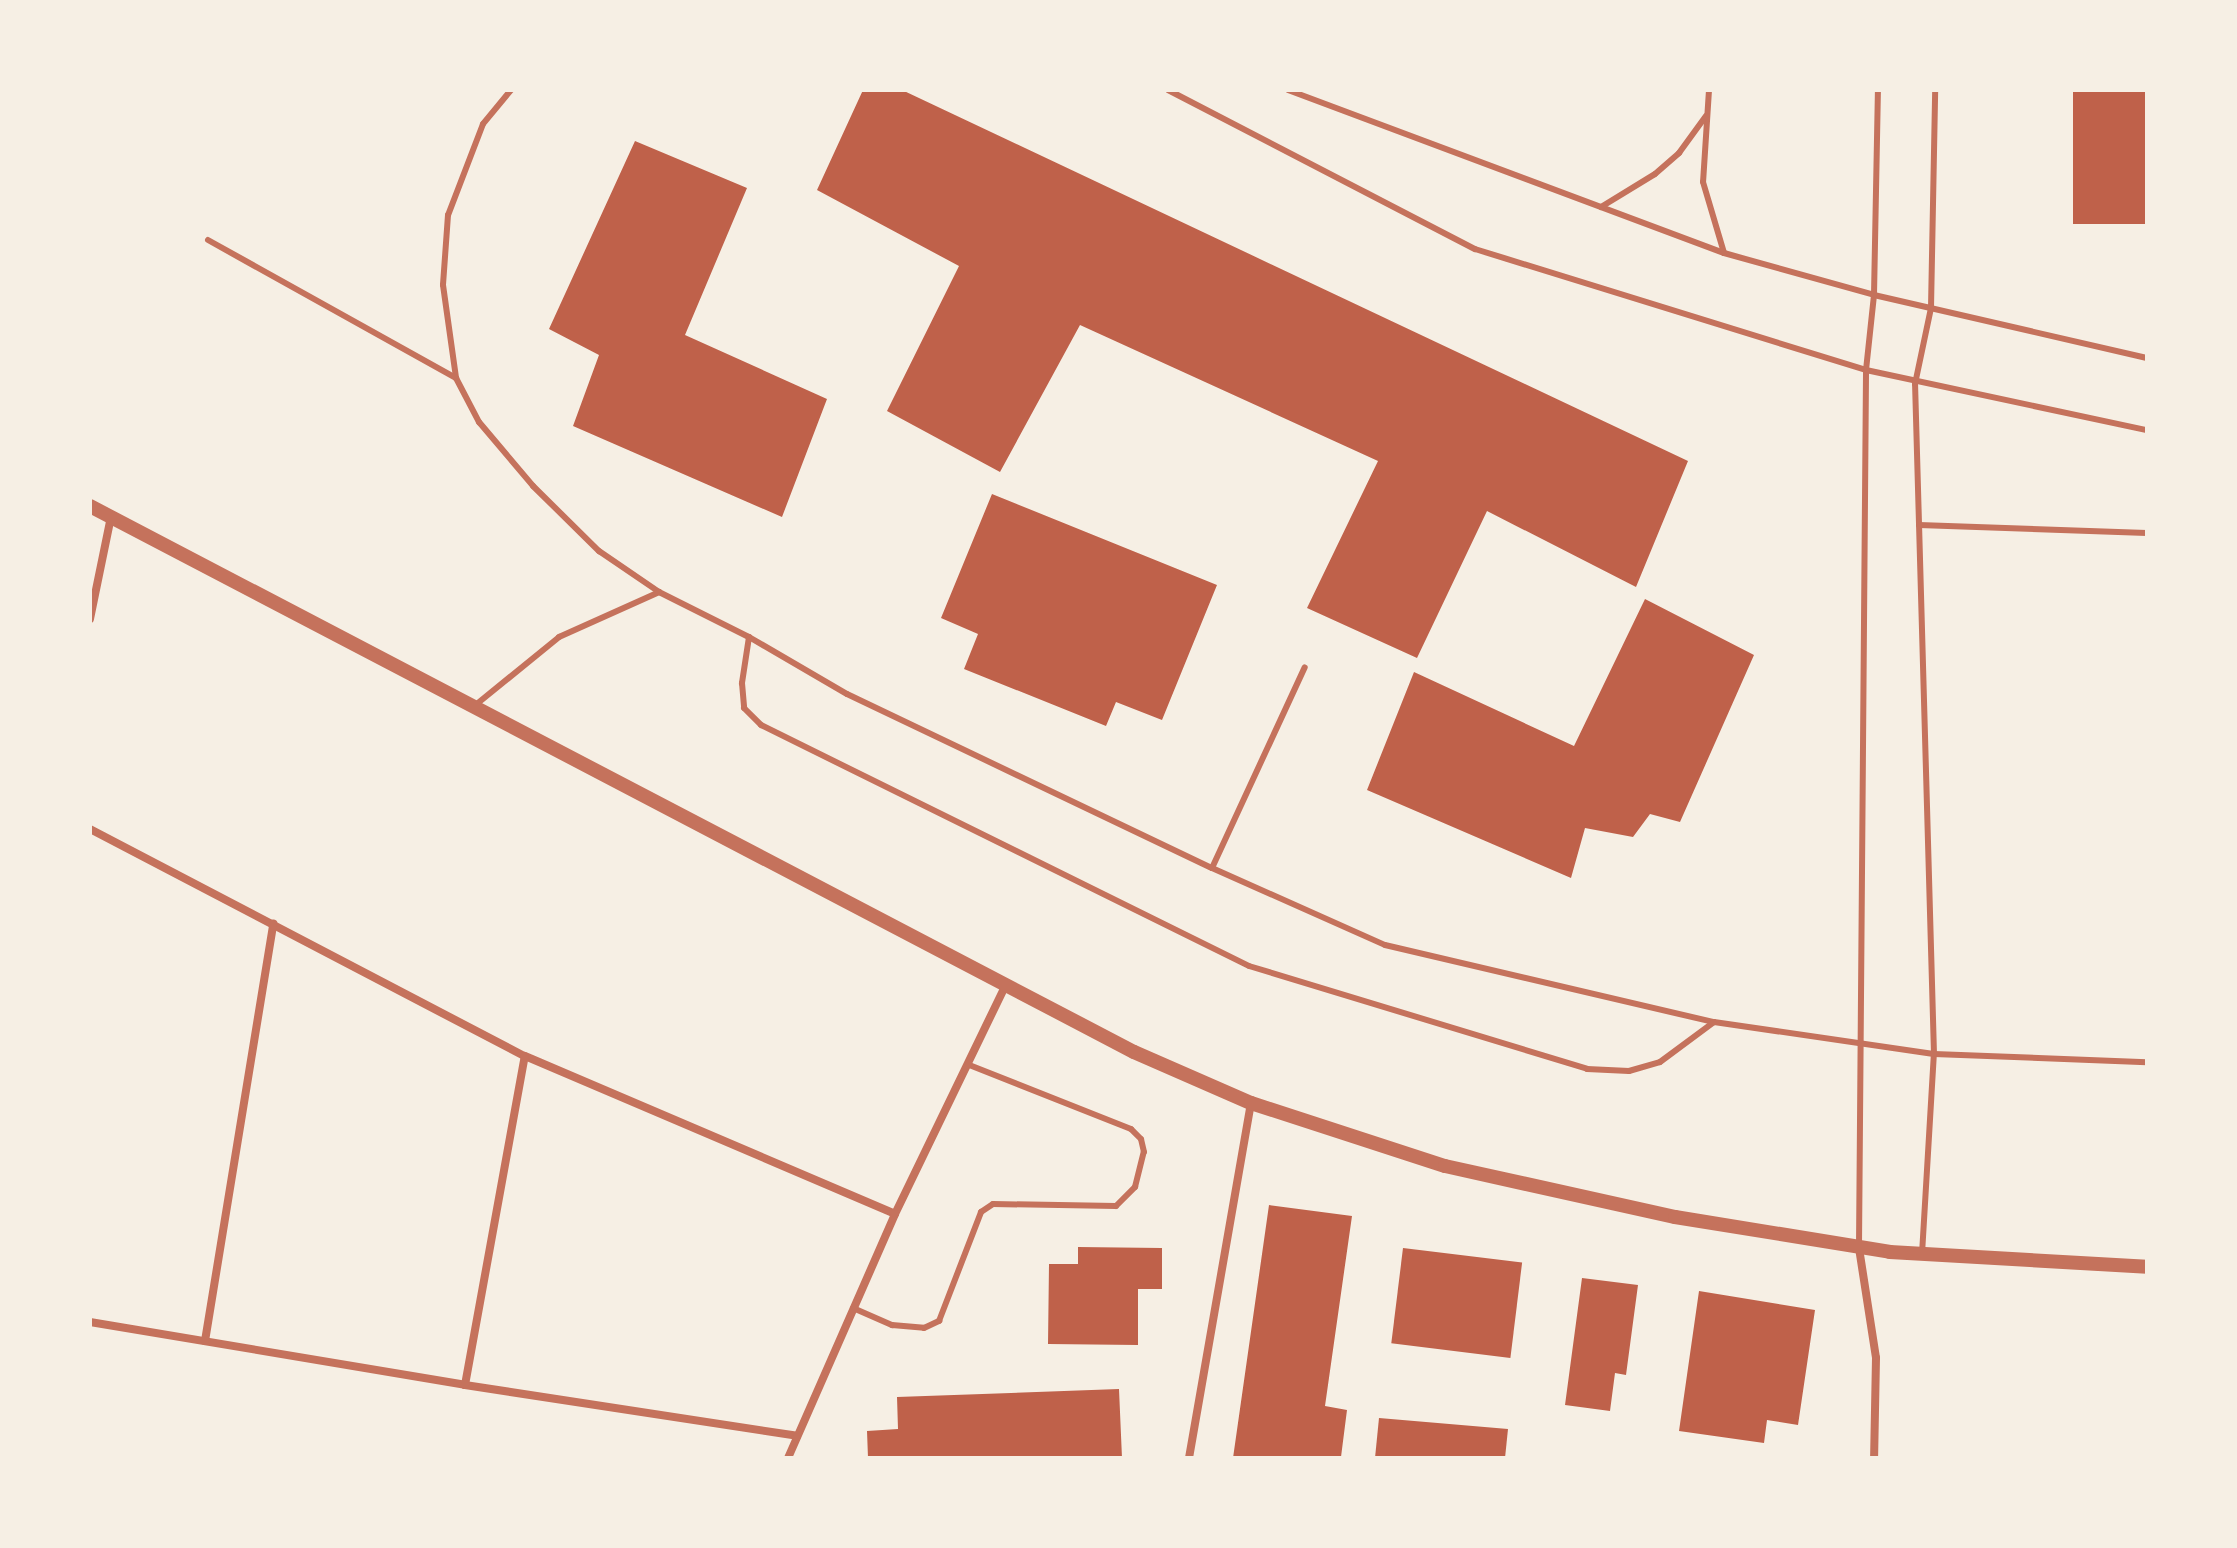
<!DOCTYPE html>
<style>
body{margin:0}
#map{position:relative;width:2237px;height:1548px;overflow:hidden;background:#f6efe4;font-family:"Sofia Sans Condensed",sans-serif}
div>[style]{position:absolute}
.building>*{inset:0;background:#bf614a;transform-origin:0 0}
.service>*{height:6px;margin:-3px;padding:0 3px;transform-origin:3px;border-radius:3px;background:#c5725c}
.minor>*{height:8px;margin:-4px;padding:0 4px;transform-origin:4px;border-radius:4px;background:#c5725c}
.tertiary>*{height:14px;margin:-7px;padding:0 7px;transform-origin:7px;border-radius:7px;background:#c5725c}
span{translate:-50% -50%;white-space:nowrap;text-align:center;line-height:1.15;-webkit-text-stroke:7px #f6efe4;paint-order:stroke}
.frame{position:absolute;inset:0;border:92px solid #f6efe4;pointer-events:none}
</style>
<div id="map">
<div class="building">
<i style="clip-path:polygon(863px 90px,902px 90px,1688px 461px,1636px 587px,1487px 511px,1417px 658px,1307px 608px,1378px 461px,1080px 325px,1000px 472px,887px 411px,959px 266px,817px 190px)"></i>
<i style="left:2073px;top:90px;width:74px;height:134px"></i>
<i style="clip-path:polygon(635px 141px,747px 188px,685px 335px,827px 399px,782px 517px,573px 426px,599px 355px,549px 329px)"></i>
<i style="clip-path:polygon(992px 494px,1217px 585px,1162px 720px,1116px 702px,1106px 726px,964px 669px,978px 634px,941px 618px)"></i>
<i style="clip-path:polygon(1645px 599px,1754px 655px,1680px 822px,1650px 814px,1633px 837px,1585px 828px,1571px 878px,1367px 790px,1414px 672px,1574px 746px)"></i>
<i style="clip-path:polygon(1269px 1205px,1352px 1216px,1325px 1406px,1347px 1410px,1341px 1457px,1233px 1458px)"></i>
<i style="clip-path:polygon(1078px 1247px,1162px 1248px,1162px 1289px,1138px 1289px,1138px 1345px,1048px 1344px,1049px 1264px,1078px 1264px)"></i>
<i style="left:1403px;top:1248px;width:120px;height:96px;rotate:7deg"></i>
<i style="clip-path:polygon(1582px 1278px,1638px 1285px,1626px 1375px,1615px 1373px,1610px 1411px,1565px 1405px)"></i>
<i style="clip-path:polygon(1699px 1291px,1815px 1310px,1798px 1425px,1767px 1420px,1764px 1443px,1679px 1431px)"></i>
<i style="clip-path:polygon(1119px 1389px,1122px 1458px,868px 1458px,867px 1431px,898px 1429px,897px 1397px)"></i>
<i style="clip-path:polygon(1379px 1418px,1508px 1429px,1505px 1458px,1375px 1458px)"></i>
</div>
<div class="service">
<i style="left:511px;top:90px;width:44px;rotate:129.5deg"></i>
<i style="left:483px;top:124px;width:97px;rotate:111deg"></i>
<i style="left:448px;top:215px;width:70px;rotate:94.1deg"></i>
<i style="left:443px;top:285px;width:94px;rotate:82deg"></i>
<i style="left:456px;top:378px;width:50px;rotate:62.4deg"></i>
<i style="left:479px;top:422px;width:84px;rotate:49.8deg"></i>
<i style="left:533px;top:486px;width:93px;rotate:44.6deg"></i>
<i style="left:599px;top:551px;width:73px;rotate:34.3deg"></i>
<i style="left:659px;top:592px;width:101px;rotate:26.6deg"></i>
<i style="left:749px;top:637px;width:113px;rotate:30.2deg"></i>
<i style="left:847px;top:694px;width:404px;rotate:25.5deg"></i>
<i style="left:1212px;top:868px;width:189px;rotate:24deg"></i>
<i style="left:1385px;top:945px;width:338px;rotate:13.2deg"></i>
<i style="left:1714px;top:1022px;width:222px;rotate:8.3deg"></i>
<i style="left:1934px;top:1054px;width:213px;rotate:2.2deg"></i>
<i style="left:1168px;top:90px;width:346px;rotate:27.4deg"></i>
<i style="left:1475px;top:249px;width:409px;rotate:17.2deg"></i>
<i style="left:1866px;top:370px;width:287px;rotate:12.1deg"></i>
<i style="left:1288px;top:90px;width:465px;rotate:20.5deg"></i>
<i style="left:1724px;top:253px;width:156px;rotate:15.6deg"></i>
<i style="left:1874px;top:295px;width:280px;rotate:13deg"></i>
<i style="left:1709px;top:90px;width:92px;rotate:93.7deg"></i>
<i style="left:1703px;top:182px;width:74px;rotate:73.5deg"></i>
<i style="left:1601px;top:207px;width:63px;rotate:-31.4deg"></i>
<i style="left:1655px;top:174px;width:32px;rotate:-41deg"></i>
<i style="left:1679px;top:153px;width:46px;rotate:-53.9deg"></i>
<i style="left:208px;top:240px;width:284px;rotate:29.1deg"></i>
<i style="left:1919px;top:525px;width:228px;rotate:2deg"></i>
<i style="left:749px;top:637px;width:47px;rotate:98.7deg"></i>
<i style="left:742px;top:683px;width:25px;rotate:85deg"></i>
<i style="left:744px;top:708px;width:24px;rotate:45deg"></i>
<i style="left:761px;top:725px;width:544px;rotate:26.28deg"></i>
<i style="left:1249px;top:966px;width:353px;rotate:16.9deg"></i>
<i style="left:1587px;top:1069px;width:42px;rotate:2.7deg"></i>
<i style="left:1629px;top:1071px;width:32px;rotate:-16deg"></i>
<i style="left:1660px;top:1062px;width:67px;rotate:-36.5deg"></i>
<i style="left:473px;top:707px;width:111px;rotate:-39.1deg"></i>
<i style="left:559px;top:637px;width:110px;rotate:-24.2deg"></i>
<i style="left:1212px;top:868px;width:221px;rotate:-65.2deg"></i>
<i style="left:1859px;top:1246px;width:876px;rotate:-89.54deg"></i>
<i style="left:1866px;top:370px;width:75px;rotate:-83.9deg"></i>
<i style="left:1874px;top:295px;width:205px;rotate:-88.9deg"></i>
<i style="left:1922px;top:1254px;width:200px;rotate:-86.6deg"></i>
<i style="left:1934px;top:1054px;width:670px;rotate:-91.62deg"></i>
<i style="left:1915px;top:384px;width:78px;rotate:-78.1deg"></i>
<i style="left:1931px;top:308px;width:218px;rotate:-88.9deg"></i>
<i style="left:853px;top:1308px;width:43px;rotate:23.6deg"></i>
<i style="left:892px;top:1325px;width:32px;rotate:5deg"></i>
<i style="left:924px;top:1328px;width:17px;rotate:-25deg"></i>
<i style="left:939px;top:1321px;width:117px;rotate:-68.9deg"></i>
<i style="left:981px;top:1212px;width:14px;rotate:-34deg"></i>
<i style="left:993px;top:1204px;width:123px;rotate:0.9deg"></i>
<i style="left:1116px;top:1206px;width:27px;rotate:-45deg"></i>
<i style="left:1135px;top:1187px;width:36px;rotate:-76deg"></i>
<i style="left:1144px;top:1152px;width:13px;rotate:-103deg"></i>
<i style="left:1141px;top:1139px;width:14px;rotate:-135deg"></i>
<i style="left:1131px;top:1129px;width:176px;rotate:-158.4deg"></i>
</div>
<div class="minor">
<i style="left:90px;top:619px;width:104px;rotate:-78.4deg"></i>
<i style="left:90px;top:829px;width:491px;rotate:27.6deg"></i>
<i style="left:525px;top:1056px;width:402px;rotate:23.1deg"></i>
<i style="left:1859px;top:1248px;width:111px;rotate:81.2deg"></i>
<i style="left:1876px;top:1358px;width:100px;rotate:91.1deg"></i>
<i style="left:90px;top:1322px;width:380px;rotate:9.5deg"></i>
<i style="left:465px;top:1385px;width:336px;rotate:8.7deg"></i>
<i style="left:205px;top:1341px;width:423px;rotate:-80.7deg"></i>
<i style="left:465px;top:1385px;width:334px;rotate:-79.7deg"></i>
<i style="left:788px;top:1458px;width:266px;rotate:-66.3deg"></i>
<i style="left:895px;top:1214px;width:255px;rotate:-64.2deg"></i>
<i style="left:1189px;top:1458px;width:360px;rotate:-80.1deg"></i>
</div>
<div class="tertiary">
<i style="left:90px;top:506px;width:1178px;rotate:27.61deg"></i>
<i style="left:1134px;top:1052px;width:128px;rotate:23.6deg"></i>
<i style="left:1251px;top:1103px;width:204px;rotate:18deg"></i>
<i style="left:1445px;top:1166px;width:236px;rotate:12.5deg"></i>
<i style="left:1675px;top:1217px;width:218px;rotate:9.2deg"></i>
<i style="left:1890px;top:1252px;width:257px;rotate:3.3deg"></i>
</div>
<div class="frame"></div>
</div>
